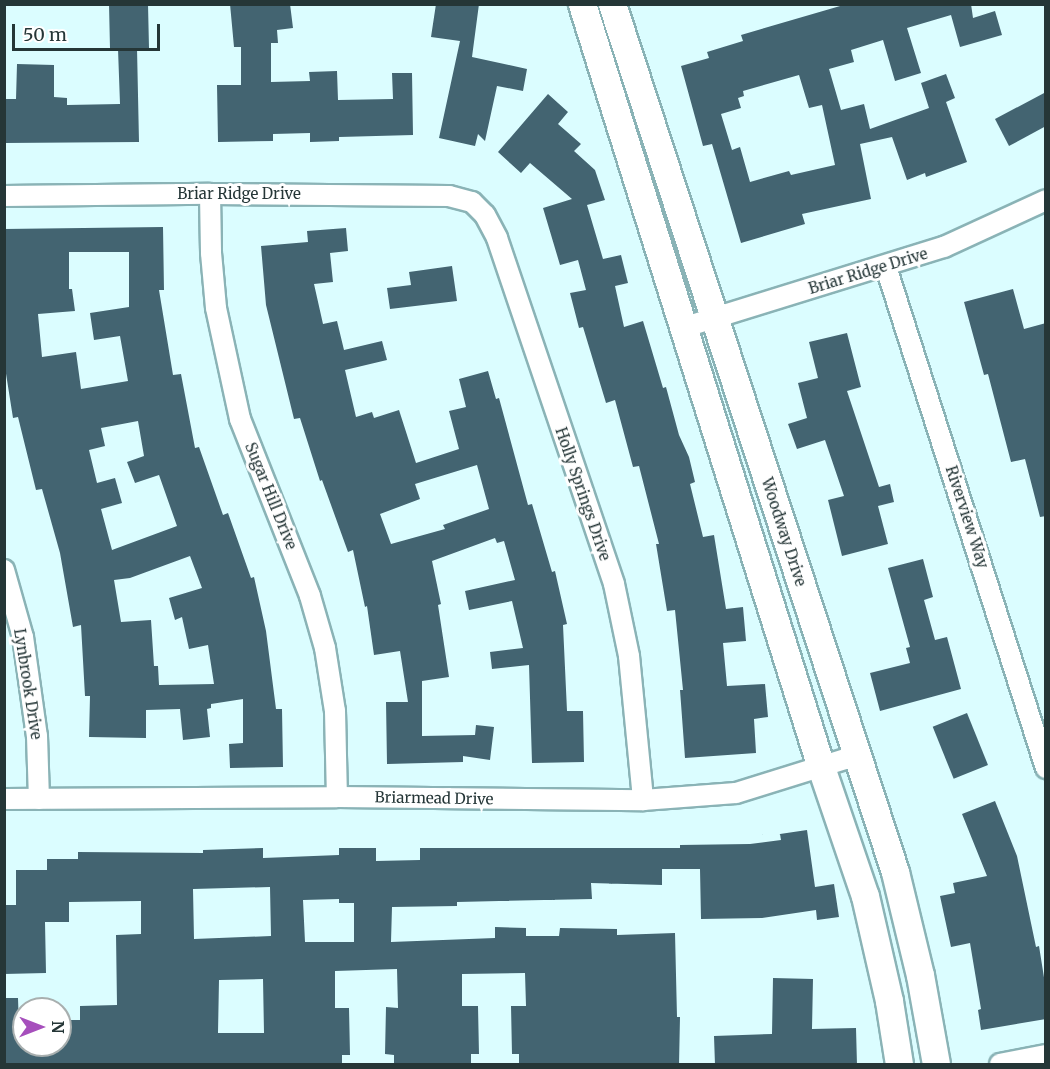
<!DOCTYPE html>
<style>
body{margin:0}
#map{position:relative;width:1050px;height:1069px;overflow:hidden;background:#dbfdff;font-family:Merriweather,serif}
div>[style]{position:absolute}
.building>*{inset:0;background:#436471;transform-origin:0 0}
.roads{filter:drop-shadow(2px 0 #8ab3b6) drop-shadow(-2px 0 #8ab3b6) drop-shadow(0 2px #8ab3b6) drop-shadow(0 -2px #8ab3b6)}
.street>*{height:20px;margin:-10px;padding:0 10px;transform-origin:10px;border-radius:10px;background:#fff}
.secondary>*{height:27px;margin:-13.5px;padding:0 13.5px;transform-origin:13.5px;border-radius:13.5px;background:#fff}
span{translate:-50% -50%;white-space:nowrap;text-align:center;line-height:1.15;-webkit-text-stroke:6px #fff;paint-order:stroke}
.street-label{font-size:15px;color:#253637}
.frame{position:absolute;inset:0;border:6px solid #253637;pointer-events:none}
.north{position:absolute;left:12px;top:997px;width:60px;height:60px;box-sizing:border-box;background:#fff;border:2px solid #a8afaf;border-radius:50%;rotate:90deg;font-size:16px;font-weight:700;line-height:24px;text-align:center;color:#253637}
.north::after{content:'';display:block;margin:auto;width:21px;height:27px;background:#a64fbc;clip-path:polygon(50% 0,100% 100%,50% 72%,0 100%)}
.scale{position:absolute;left:12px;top:24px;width:148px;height:27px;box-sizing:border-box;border:3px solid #253637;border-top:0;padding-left:8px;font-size:18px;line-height:21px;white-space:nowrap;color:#253637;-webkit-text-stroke:4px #fff;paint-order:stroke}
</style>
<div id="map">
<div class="building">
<i style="clip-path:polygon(109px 4px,148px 4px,149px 48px,137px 48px,139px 142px,4px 143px,4px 99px,16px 99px,17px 64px,54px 65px,54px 97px,67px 98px,67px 105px,120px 104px,118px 49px,110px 49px)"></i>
<i style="clip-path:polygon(230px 4px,290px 4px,293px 28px,277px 30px,278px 43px,271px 43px,271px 82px,310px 81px,309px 72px,337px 71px,338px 100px,393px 99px,392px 73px,412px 73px,413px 135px,339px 137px,339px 141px,310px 142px,310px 133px,273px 134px,273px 141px,218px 142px,217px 85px,241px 85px,241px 47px,234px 47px)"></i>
<i style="clip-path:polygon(436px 4px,479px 4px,472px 57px,527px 69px,523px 91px,497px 86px,485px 141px,478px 134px,475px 146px,439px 138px,460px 41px,431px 37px)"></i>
<i style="clip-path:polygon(evenodd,847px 4px,971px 4px,973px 18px,995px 11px,1002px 35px,960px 47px,951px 15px,907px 28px,921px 73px,895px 81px,883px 40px,851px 50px,854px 62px,829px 69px,841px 110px,864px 104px,870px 129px,929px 108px,921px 83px,946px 74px,955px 98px,946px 102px,967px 162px,926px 177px,925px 173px,907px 180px,892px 137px,860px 144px,871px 199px,802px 214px,805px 224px,741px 243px,712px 144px,703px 146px,681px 66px,709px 58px,707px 52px,743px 41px,741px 35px,847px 4px,799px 75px,809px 108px,822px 105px,835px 165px,791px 175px,789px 171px,750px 182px,740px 147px,732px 150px,721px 114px,741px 108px,738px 98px,744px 96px,743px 91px,799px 75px)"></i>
<i style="clip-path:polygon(1046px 92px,1046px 126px,1009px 146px,995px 119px)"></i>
<i style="clip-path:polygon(548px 94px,568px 112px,558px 124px,581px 144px,574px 151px,595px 170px,605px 200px,587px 205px,603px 259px,621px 255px,628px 283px,615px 286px,624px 327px,643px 321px,663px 388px,666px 387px,679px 435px,689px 457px,695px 482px,690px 484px,703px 537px,714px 535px,726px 609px,743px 607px,746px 641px,723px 643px,727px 686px,765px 684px,768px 717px,754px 719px,756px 753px,685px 758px,680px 690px,683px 690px,675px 610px,667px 611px,656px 544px,659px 544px,639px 466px,633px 467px,615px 400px,606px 403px,583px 327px,579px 328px,570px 293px,586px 290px,578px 260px,560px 265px,543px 208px,572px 199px,530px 163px,521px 173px,498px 152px)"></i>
<i style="clip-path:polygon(evenodd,163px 227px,164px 290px,159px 290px,173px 375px,181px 374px,195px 448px,199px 447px,223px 515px,228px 513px,251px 578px,254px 577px,266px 631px,276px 709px,282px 709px,283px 767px,230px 768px,229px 744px,243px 743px,243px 699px,211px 704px,211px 708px,207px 709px,210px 737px,183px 740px,180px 709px,146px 710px,146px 738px,89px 737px,90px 696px,85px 696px,81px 625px,73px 627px,60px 553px,42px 489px,36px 490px,18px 417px,13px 418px,4px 361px,4px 229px,163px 227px,69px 252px,129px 252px,129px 307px,90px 313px,94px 340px,120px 336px,128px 381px,81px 389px,76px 352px,42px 357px,38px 314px,75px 311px,72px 289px,69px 289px,69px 252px,163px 227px,138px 421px,144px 456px,127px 462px,135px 483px,159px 475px,177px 526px,112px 550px,101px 509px,122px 503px,115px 478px,97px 483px,89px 450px,105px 446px,101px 428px,138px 421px,163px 227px,190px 556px,202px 588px,169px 598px,175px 620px,182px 617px,189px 649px,208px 645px,214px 684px,159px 685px,158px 666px,154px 666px,151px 620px,121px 622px,114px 580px,130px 578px,190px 556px)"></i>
<i style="clip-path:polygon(evenodd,346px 228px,348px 251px,330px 253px,333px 282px,314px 284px,323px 324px,337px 321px,344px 350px,382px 341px,387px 360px,345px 370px,356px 417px,372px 412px,374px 418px,399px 410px,416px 463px,459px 449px,449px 411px,466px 407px,459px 379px,488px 371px,496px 399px,499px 398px,528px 505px,532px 504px,552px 572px,555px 571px,567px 624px,563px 625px,567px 711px,583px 711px,584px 762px,532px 763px,529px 665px,492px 669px,490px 652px,523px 648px,512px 601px,469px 610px,465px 591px,515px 580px,504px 541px,497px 543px,495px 538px,432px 561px,441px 604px,438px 605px,449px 677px,422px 681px,422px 736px,475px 735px,476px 725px,494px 727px,490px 760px,463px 756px,463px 762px,387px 764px,386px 702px,408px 702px,400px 651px,374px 655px,367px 606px,365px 607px,353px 550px,348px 552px,322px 480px,320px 481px,300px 418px,294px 419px,266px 305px,261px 246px,308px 242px,307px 231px,346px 228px,477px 465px,489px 509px,443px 525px,445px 529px,391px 544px,380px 514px,420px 499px,415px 484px,477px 465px)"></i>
<i style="clip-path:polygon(452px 266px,457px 301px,390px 309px,387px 288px,411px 285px,409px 272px)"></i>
<i style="clip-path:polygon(1013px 289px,1024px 329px,1046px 323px,1046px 516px,1040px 517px,1025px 459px,1011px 462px,988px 374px,984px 375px,964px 302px)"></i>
<i style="clip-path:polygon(847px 333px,861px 387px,847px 391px,879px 487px,890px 484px,894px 502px,878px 506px,888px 544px,842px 556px,828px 500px,844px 496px,825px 440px,797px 449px,788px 424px,807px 418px,798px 383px,818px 378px,809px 342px)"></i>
<i style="clip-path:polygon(923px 559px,933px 597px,924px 600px,935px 640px,947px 637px,961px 689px,880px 711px,870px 673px,910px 663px,906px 648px,910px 647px,888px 568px)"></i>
<i style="left:967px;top:713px;width:56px;height:37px;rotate:68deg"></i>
<i style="clip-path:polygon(995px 801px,1017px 856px,1036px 947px,1039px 946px,1046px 990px,1046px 1019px,981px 1030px,978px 1010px,981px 1009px,970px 943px,951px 947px,940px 896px,955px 893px,953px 883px,987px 876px,962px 814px)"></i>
<i style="clip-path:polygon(evenodd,807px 830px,815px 887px,834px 884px,839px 917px,817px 920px,816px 910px,762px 918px,701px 919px,700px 869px,662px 869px,662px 885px,591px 883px,592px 899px,457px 902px,457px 906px,392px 907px,391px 942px,495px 938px,495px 927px,526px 928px,526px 936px,559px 936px,560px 928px,617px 929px,617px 935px,675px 933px,677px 1017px,680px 1017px,679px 1065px,519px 1065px,519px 1054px,512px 1054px,511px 1006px,526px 1006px,525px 973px,462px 974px,462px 1006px,478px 1006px,479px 1054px,471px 1054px,471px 1065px,394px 1065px,394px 1055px,385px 1054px,386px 1007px,398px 1008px,397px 969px,335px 971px,335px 1008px,349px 1008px,350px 1055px,342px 1055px,342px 1065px,4px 1065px,4px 998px,18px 998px,19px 1028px,24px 1028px,24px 1045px,60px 1045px,60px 1020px,80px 1020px,80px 1006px,117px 1005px,116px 935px,141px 934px,141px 901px,69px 902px,69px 922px,45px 922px,46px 973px,4px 974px,4px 905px,16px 905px,16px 870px,47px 870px,47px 859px,78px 859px,78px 852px,203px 853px,203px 850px,263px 848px,263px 858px,339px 855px,339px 848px,376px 848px,376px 861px,420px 860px,420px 848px,680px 848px,680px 845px,750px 844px,781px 840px,780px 834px,807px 830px,270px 887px,271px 936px,194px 939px,193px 889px,270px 887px,807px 830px,339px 899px,339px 903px,354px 903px,354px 942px,305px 942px,303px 900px,339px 899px,807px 830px,263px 979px,264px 1033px,218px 1033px,219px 980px,263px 979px)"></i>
<i style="clip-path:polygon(773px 978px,813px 979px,812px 1029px,856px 1028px,857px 1065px,715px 1065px,714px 1036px,772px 1034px)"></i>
</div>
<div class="roads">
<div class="street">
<i style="left:210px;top:194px;width:59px;rotate:89deg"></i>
<i style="left:211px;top:253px;width:55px;rotate:84.8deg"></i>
<i style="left:216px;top:308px;width:114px;rotate:77.8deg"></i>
<i style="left:240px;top:419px;width:190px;rotate:68.4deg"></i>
<i style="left:310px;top:596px;width:54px;rotate:73.9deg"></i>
<i style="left:325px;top:648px;width:64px;rotate:81deg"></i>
<i style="left:335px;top:711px;width:86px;rotate:88.7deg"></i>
<i style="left:4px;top:196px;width:206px;rotate:-0.6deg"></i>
<i style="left:210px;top:194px;width:239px;rotate:0.5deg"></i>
<i style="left:449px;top:196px;width:24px;rotate:15deg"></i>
<i style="left:472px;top:202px;width:18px;rotate:45deg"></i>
<i style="left:485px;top:215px;width:26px;rotate:62deg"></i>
<i style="left:497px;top:238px;width:365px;rotate:71.3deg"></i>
<i style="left:614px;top:584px;width:74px;rotate:78.2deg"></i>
<i style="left:629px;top:656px;width:145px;rotate:84.4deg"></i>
<i style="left:886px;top:267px;width:526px;rotate:72.29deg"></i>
<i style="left:685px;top:327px;width:271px;rotate:-17.2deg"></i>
<i style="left:944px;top:247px;width:112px;rotate:-24.7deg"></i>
<i style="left:4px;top:570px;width:70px;rotate:74.2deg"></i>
<i style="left:23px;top:637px;width:100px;rotate:82deg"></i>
<i style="left:37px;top:736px;width:63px;rotate:88.2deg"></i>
<i style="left:4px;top:799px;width:333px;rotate:-0.3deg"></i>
<i style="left:337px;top:797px;width:306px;rotate:0.6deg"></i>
<i style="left:643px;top:800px;width:93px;rotate:-4.3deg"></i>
<i style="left:736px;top:793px;width:128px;rotate:-17.3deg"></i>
<i style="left:1000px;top:1064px;width:47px;rotate:-11.1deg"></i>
</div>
<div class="secondary">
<i style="left:582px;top:4px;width:800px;rotate:72.61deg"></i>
<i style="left:821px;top:767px;width:136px;rotate:71.2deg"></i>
<i style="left:865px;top:896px;width:108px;rotate:77.1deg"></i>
<i style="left:889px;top:1001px;width:64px;rotate:81deg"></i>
<i style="left:612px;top:4px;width:913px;rotate:71.94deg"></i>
<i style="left:895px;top:872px;width:106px;rotate:76.4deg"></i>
<i style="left:920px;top:975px;width:90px;rotate:79.8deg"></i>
</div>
</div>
<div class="street-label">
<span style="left:239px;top:194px">Briar Ridge Drive</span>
<span style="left:868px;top:271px;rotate:-17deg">Briar Ridge Drive</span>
<span style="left:583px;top:494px;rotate:71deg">Holly Springs Drive</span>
<span style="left:271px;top:496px;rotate:68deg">Sugar Hill Drive</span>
<span style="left:967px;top:517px;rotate:72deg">Riverview Way</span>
<span style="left:784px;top:532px;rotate:72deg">Woodway Drive</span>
<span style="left:28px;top:684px;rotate:81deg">Lynbrook Drive</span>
<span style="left:434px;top:798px;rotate:1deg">Briarmead Drive</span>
</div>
<div class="frame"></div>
<div class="north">N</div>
<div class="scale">50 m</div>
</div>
